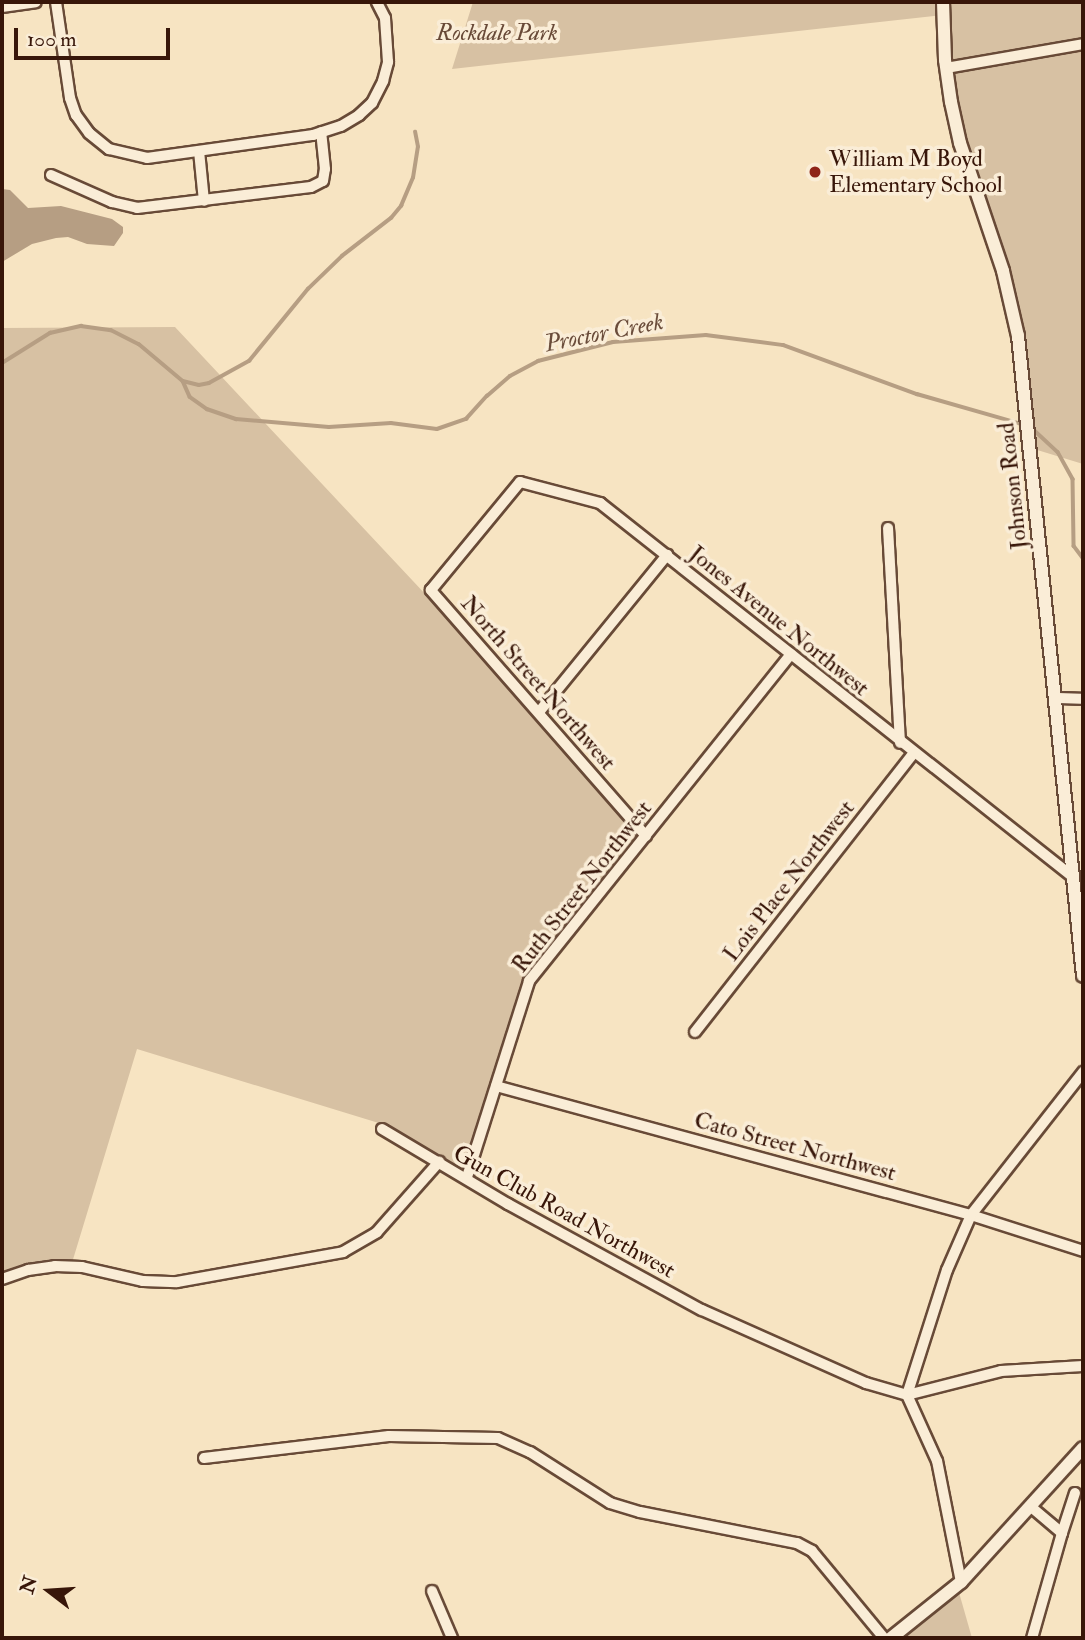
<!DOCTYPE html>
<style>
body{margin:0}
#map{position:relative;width:1085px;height:1640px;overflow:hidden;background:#f7e4c2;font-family:"IM FELL Double Pica",serif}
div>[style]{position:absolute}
.green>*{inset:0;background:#d7c1a3}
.water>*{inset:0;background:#b69e83}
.stream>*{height:3.5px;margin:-1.75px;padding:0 1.75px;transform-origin:1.75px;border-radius:1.75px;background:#b69e83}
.roads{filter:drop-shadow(2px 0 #684a37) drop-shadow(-2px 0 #684a37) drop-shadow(0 2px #684a37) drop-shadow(0 -2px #684a37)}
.minor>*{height:10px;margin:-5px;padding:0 5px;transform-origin:5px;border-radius:5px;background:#faedd7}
.tertiary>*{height:12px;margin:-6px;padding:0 6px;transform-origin:6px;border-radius:6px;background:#faedd7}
.dots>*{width:19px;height:19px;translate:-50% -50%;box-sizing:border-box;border:4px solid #faedd7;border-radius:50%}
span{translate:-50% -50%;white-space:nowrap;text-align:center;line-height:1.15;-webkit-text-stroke:7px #faedd7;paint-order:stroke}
.park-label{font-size:23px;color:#684937;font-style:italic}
.poi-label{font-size:23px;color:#381609}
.left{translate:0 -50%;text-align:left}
.street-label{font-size:23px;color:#381609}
.water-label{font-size:24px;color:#6a4c3a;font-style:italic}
.frame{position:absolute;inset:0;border:4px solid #381609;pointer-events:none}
.north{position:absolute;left:14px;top:1556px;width:70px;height:70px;-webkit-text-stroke:5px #faedd7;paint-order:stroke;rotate:287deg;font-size:19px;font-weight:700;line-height:28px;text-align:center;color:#381609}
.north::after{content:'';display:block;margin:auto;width:24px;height:32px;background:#381609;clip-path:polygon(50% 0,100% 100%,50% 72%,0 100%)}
.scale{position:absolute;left:14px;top:28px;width:156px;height:32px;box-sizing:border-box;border:4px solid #381609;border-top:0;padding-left:9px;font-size:21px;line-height:24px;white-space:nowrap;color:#381609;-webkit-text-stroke:5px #faedd7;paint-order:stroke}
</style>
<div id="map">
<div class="green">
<i style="clip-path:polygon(473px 2px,1083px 2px,1083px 464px,1034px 449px,1019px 326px,966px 169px,943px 15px,452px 69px)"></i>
<i style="clip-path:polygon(175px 327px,649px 833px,530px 983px,469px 1178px,382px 1124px,137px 1049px,71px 1266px,2px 1280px,2px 328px)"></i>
<i style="clip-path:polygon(956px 1582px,972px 1638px,886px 1638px)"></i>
</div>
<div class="water">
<i style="clip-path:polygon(2px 189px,10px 190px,28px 208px,61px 206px,112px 219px,123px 227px,123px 233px,114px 246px,87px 244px,68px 237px,56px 238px,32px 244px,2px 262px)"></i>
</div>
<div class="stream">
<i style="left:2px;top:363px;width:57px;rotate:-32deg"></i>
<i style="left:50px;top:333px;width:32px;rotate:-13deg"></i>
<i style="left:81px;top:326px;width:30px;rotate:8deg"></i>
<i style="left:111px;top:330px;width:31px;rotate:27deg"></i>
<i style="left:139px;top:344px;width:57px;rotate:40.1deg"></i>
<i style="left:183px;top:381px;width:17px;rotate:66deg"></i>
<i style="left:190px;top:397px;width:21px;rotate:35deg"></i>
<i style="left:207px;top:409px;width:31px;rotate:19deg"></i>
<i style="left:236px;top:419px;width:93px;rotate:4.9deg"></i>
<i style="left:329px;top:427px;width:62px;rotate:-3.7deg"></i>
<i style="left:391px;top:423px;width:46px;rotate:7.4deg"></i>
<i style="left:437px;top:429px;width:31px;rotate:-19deg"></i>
<i style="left:466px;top:419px;width:31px;rotate:-48deg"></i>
<i style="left:487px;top:396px;width:30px;rotate:-41deg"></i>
<i style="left:510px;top:376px;width:32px;rotate:-28deg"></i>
<i style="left:538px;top:361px;width:77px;rotate:-14.2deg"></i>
<i style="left:613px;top:342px;width:93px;rotate:-4.3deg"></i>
<i style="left:706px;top:335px;width:78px;rotate:7.4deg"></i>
<i style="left:783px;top:345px;width:143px;rotate:20.1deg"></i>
<i style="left:917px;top:394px;width:112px;rotate:16deg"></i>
<i style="left:183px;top:381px;width:16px;rotate:14deg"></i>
<i style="left:199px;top:385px;width:10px;rotate:-11deg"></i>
<i style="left:209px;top:383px;width:46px;rotate:-28.8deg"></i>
<i style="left:249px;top:361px;width:93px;rotate:-50.7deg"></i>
<i style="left:308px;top:289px;width:47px;rotate:-44.1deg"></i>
<i style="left:342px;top:256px;width:62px;rotate:-37.8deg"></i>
<i style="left:391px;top:218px;width:16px;rotate:-50deg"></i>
<i style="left:401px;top:206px;width:30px;rotate:-67deg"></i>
<i style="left:413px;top:178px;width:31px;rotate:-81deg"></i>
<i style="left:418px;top:147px;width:15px;rotate:-101deg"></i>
<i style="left:1032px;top:428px;width:35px;rotate:43deg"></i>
<i style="left:1058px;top:452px;width:31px;rotate:61deg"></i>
<i style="left:1073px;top:479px;width:67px;rotate:89.1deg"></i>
<i style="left:1074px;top:546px;width:15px;rotate:53deg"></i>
</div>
<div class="roads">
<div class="minor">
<i style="left:56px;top:2px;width:97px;rotate:81.7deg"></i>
<i style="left:70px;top:98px;width:18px;rotate:71deg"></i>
<i style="left:76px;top:115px;width:22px;rotate:54deg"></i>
<i style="left:89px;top:133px;width:26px;rotate:39deg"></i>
<i style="left:109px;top:149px;width:39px;rotate:13deg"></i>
<i style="left:147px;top:158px;width:168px;rotate:-7.9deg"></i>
<i style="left:313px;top:135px;width:29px;rotate:-18deg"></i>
<i style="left:341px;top:126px;width:21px;rotate:-31deg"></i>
<i style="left:359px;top:115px;width:18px;rotate:-43deg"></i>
<i style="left:372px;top:103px;width:25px;rotate:-63deg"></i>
<i style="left:383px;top:81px;width:20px;rotate:-75deg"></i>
<i style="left:388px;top:62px;width:44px;rotate:-93.9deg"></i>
<i style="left:385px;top:18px;width:18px;rotate:-117deg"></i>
<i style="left:2px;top:7px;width:34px;rotate:-8deg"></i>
<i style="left:946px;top:68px;width:139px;rotate:-9.9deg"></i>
<i style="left:199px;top:151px;width:50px;rotate:84.3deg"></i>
<i style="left:51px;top:175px;width:67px;rotate:23.9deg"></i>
<i style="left:112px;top:202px;width:26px;rotate:13deg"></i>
<i style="left:137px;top:208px;width:175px;rotate:-6.9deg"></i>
<i style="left:311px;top:187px;width:13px;rotate:-27deg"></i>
<i style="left:323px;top:181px;width:12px;rotate:-81deg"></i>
<i style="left:325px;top:169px;width:37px;rotate:-96deg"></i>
<i style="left:888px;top:528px;width:215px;rotate:86.8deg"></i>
<i style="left:1056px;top:698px;width:27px;rotate:2deg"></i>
<i style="left:539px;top:712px;width:203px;rotate:-50.8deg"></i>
<i style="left:646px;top:836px;width:327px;rotate:-131.2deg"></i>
<i style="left:431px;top:590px;width:140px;rotate:-50.5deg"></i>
<i style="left:520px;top:482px;width:83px;rotate:14.7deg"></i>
<i style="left:600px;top:503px;width:603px;rotate:38.33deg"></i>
<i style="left:695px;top:1032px;width:355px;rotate:-51.9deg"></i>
<i style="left:496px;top:1086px;width:492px;rotate:15.2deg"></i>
<i style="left:971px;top:1215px;width:118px;rotate:17.8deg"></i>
<i style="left:382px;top:1129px;width:147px;rotate:30.8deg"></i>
<i style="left:508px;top:1204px;width:221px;rotate:28.7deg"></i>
<i style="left:702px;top:1310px;width:180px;rotate:24deg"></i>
<i style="left:866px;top:1383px;width:43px;rotate:16.3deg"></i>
<i style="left:907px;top:1395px;width:97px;rotate:-14.3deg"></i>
<i style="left:1001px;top:1371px;width:82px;rotate:-3.5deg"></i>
<i style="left:467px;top:1177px;width:206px;rotate:-72.4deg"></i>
<i style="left:529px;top:981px;width:419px;rotate:-51.3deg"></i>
<i style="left:2px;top:1279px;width:28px;rotate:-19deg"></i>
<i style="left:28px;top:1270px;width:27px;rotate:-8deg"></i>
<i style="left:55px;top:1266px;width:27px;rotate:2deg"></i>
<i style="left:82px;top:1267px;width:63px;rotate:12.9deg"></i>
<i style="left:143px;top:1281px;width:34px;rotate:2deg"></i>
<i style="left:177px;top:1282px;width:169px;rotate:-10.2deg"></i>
<i style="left:343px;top:1252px;width:39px;rotate:-30deg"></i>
<i style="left:377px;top:1232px;width:94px;rotate:-48.5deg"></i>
<i style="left:204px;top:1458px;width:186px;rotate:-6.8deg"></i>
<i style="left:389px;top:1436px;width:109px;rotate:1.1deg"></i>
<i style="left:498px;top:1438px;width:35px;rotate:24deg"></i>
<i style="left:530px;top:1452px;width:95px;rotate:32.5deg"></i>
<i style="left:610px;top:1503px;width:31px;rotate:17deg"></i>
<i style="left:640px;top:1512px;width:160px;rotate:11.2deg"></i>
<i style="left:797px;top:1543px;width:17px;rotate:28deg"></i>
<i style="left:812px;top:1551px;width:113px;rotate:50.4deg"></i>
<i style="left:1030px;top:1506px;width:42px;rotate:40.2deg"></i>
<i style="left:1062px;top:1533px;width:109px;rotate:105.9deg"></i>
<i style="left:1062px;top:1533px;width:42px;rotate:-72deg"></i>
<i style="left:961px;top:1582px;width:123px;rotate:-101.2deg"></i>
<i style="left:937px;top:1461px;width:72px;rotate:-114.4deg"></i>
<i style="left:907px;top:1395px;width:131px;rotate:-72.3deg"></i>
<i style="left:947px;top:1270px;width:60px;rotate:-66.4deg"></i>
<i style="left:971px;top:1215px;width:182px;rotate:-51.9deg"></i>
<i style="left:432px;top:1591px;width:51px;rotate:66.9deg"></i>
</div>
<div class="tertiary">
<i style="left:943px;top:2px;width:58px;rotate:88deg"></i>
<i style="left:945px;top:60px;width:42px;rotate:81.9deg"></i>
<i style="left:951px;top:102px;width:42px;rotate:77.6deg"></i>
<i style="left:960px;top:143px;width:135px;rotate:71.4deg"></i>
<i style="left:1003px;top:271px;width:67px;rotate:77deg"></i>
<i style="left:1018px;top:336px;width:643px;rotate:84.2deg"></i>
<i style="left:891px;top:1638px;width:90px;rotate:-38.7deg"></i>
<i style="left:961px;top:1582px;width:181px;rotate:-47.7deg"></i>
</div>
</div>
<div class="dots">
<i style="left:815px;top:172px;background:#8f2418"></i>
</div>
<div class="park-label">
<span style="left:497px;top:33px">Rockdale Park</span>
</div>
<div class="poi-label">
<span class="left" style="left:829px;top:172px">William M Boyd<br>Elementary School</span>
</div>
<div class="street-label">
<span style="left:1013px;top:486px;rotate:-96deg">Johnson Road</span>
<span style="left:779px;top:621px;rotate:39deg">Jones Avenue Northwest</span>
<span style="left:538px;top:683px;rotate:49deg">North Street Northwest</span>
<span style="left:789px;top:881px;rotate:-52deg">Lois Place Northwest</span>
<span style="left:582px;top:887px;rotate:-52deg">Ruth Street Northwest</span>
<span style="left:795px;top:1147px;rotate:15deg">Cato Street Northwest</span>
<span style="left:564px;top:1212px;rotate:29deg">Gun Club Road Northwest</span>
</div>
<div class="water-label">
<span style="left:604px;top:333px;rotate:-11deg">Proctor Creek</span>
</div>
<div class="frame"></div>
<div class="north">N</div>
<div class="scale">100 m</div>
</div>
